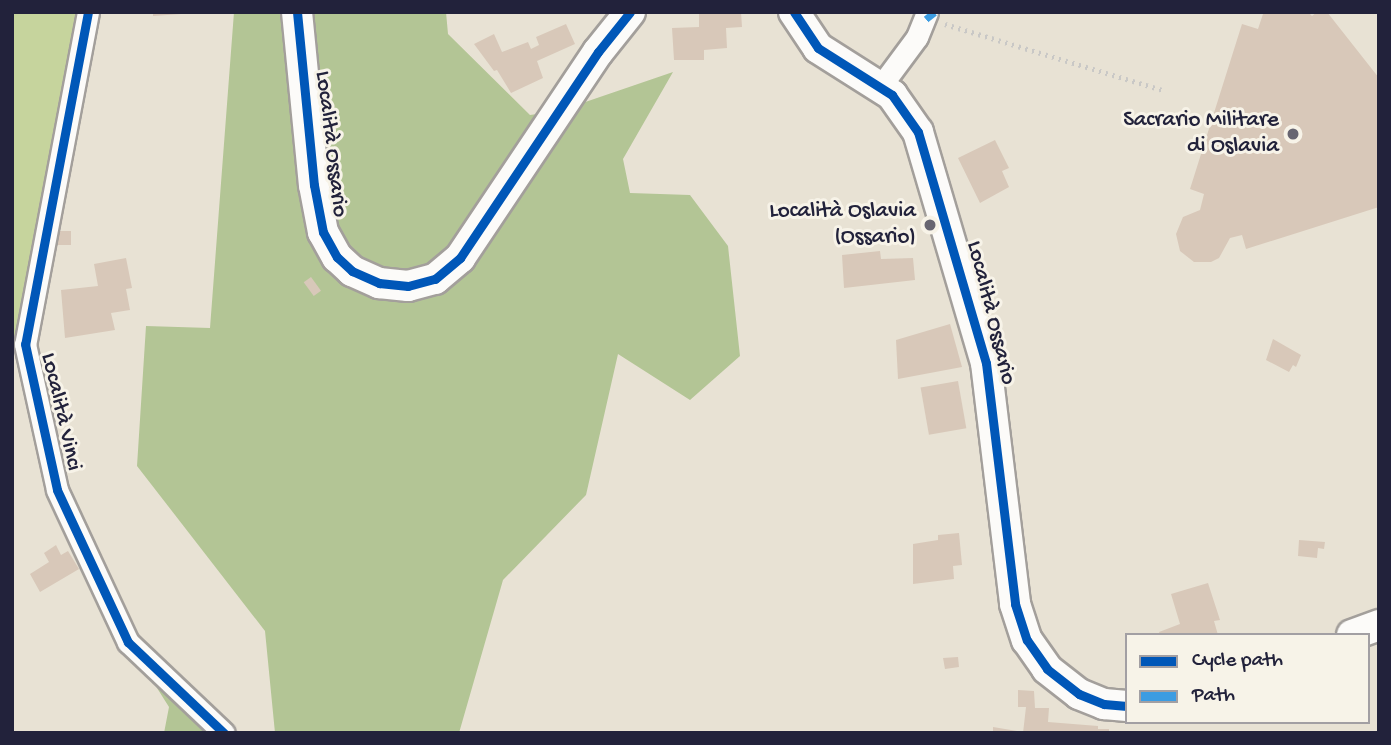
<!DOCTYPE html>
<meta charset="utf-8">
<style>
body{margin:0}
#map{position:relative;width:1391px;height:745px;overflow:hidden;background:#e8e2d4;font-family:"Gochi Hand",sans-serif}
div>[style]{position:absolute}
.green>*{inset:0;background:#c6d49d}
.forest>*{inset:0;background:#b3c595}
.building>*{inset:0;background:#d8c8b9;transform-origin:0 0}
.path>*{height:4.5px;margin-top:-2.25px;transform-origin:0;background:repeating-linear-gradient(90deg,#c9c8c6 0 2px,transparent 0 7px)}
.roads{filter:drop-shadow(2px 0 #a39f9b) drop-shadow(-2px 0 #a39f9b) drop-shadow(0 2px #a39f9b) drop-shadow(0 -2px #a39f9b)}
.street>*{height:21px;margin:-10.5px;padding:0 10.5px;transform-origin:10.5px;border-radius:10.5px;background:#fcfbf9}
.secondary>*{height:30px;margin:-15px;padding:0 15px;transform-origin:15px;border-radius:15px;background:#fcfbf9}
.quiet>*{height:7px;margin-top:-3.5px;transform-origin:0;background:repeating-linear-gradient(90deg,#3c9ce2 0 14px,transparent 0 21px)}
.cycleway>*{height:9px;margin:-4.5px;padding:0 4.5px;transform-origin:4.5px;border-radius:4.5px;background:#0057b8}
.dots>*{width:19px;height:19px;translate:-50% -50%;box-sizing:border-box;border:4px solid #f7f3e8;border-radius:50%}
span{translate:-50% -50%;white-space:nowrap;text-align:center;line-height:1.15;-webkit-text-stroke:6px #f7f3e8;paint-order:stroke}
.poi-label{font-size:23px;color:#22223b}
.right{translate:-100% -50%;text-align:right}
.street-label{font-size:23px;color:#22223b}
.frame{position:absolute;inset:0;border:14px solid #22223b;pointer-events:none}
.legend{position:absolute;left:1125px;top:633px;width:245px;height:91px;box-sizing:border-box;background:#f7f3e8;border:2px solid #a29fa3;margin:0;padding:9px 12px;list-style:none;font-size:21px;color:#22223b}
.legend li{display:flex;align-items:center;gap:14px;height:35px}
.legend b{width:35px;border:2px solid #a29fa3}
</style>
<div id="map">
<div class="green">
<i style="clip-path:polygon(12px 12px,88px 12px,25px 344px,12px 352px)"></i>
</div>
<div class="forest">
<i style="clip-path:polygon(234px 12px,446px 12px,448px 34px,530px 115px,559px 111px,673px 72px,623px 159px,630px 193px,690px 195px,728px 246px,740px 356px,690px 400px,618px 354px,586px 495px,503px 580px,459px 733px,275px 733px,265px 631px,137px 466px,146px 326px,210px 328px)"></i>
<i style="clip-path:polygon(128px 642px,224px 733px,164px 733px,169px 707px)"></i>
</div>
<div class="building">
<i style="clip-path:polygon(153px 12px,181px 12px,181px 14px,153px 16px)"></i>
<i style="clip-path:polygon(699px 12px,741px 12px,742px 27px,726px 28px,727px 48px,704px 50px,704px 60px,674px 60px,672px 28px,699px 27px)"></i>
<i style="clip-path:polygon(1260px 12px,1308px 12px,1312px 16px,1317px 12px,1327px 12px,1379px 78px,1379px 207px,1246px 249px,1242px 235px,1230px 238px,1219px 258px,1211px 262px,1194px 262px,1180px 251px,1176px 234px,1183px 217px,1200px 210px,1204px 194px,1190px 189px,1242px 24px,1258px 29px,1263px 14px)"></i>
<i style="clip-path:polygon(566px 24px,575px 44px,537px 61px,543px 78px,511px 93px,497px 70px,494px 71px,474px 44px,494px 34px,502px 52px,528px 42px,531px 49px,539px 45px,536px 37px)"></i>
<i style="clip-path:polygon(995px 140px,1009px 168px,1002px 171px,1009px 187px,980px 203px,958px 158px)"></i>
<i style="left:55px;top:231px;width:16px;height:14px"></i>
<i style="clip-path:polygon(880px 251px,881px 259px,913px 258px,915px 280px,844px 288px,842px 255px)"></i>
<i style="clip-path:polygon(126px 258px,132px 288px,126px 289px,130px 310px,111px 313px,115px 330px,65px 338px,61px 290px,98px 286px,94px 264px)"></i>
<i style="left:311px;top:277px;width:17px;height:9px;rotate:54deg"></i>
<i style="clip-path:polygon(950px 324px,962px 367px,898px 379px,896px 340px)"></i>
<i style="clip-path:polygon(1273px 339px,1301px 355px,1296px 367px,1293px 365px,1289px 372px,1266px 360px)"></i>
<i style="left:958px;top:381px;width:48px;height:38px;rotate:80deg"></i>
<i style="clip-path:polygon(959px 533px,962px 565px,953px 566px,954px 579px,913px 584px,913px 544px,938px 540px,938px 535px)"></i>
<i style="clip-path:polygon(1299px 540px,1325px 542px,1324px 549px,1318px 548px,1317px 558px,1298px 556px)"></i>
<i style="clip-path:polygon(56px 545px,61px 555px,68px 551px,79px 569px,40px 592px,30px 574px,49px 562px,44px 553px)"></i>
<i style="clip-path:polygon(1208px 583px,1220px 620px,1214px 621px,1218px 635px,1160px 635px,1159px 632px,1180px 624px,1171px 594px)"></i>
<i style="clip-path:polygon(958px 657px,959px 667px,945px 669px,943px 658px)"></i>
<i style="clip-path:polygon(1018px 690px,1034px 691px,1035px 708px,1049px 708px,1048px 722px,1098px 726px,1098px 729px,1109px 729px,1109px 733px,1023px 733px,1026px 707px,1018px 707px)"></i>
<i style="clip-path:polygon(993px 727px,1017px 731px,1017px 733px,993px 733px)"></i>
</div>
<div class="path">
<i style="left:945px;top:24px;width:227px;rotate:16.9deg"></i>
</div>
<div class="roads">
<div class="street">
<i style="left:88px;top:12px;width:338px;rotate:100.7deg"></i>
<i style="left:25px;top:344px;width:149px;rotate:77.6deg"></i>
<i style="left:57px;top:490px;width:168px;rotate:65deg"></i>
<i style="left:128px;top:642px;width:132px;rotate:43.5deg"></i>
<i style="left:880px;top:87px;width:62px;rotate:-53.5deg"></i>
<i style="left:917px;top:37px;width:27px;rotate:-68deg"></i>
</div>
<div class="secondary">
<i style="left:297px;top:12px;width:174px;rotate:84.4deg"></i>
<i style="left:314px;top:185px;width:48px;rotate:79.2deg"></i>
<i style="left:323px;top:232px;width:29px;rotate:61deg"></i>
<i style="left:337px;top:257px;width:21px;rotate:43deg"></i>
<i style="left:352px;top:271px;width:30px;rotate:24deg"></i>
<i style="left:379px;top:283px;width:29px;rotate:6deg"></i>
<i style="left:408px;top:286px;width:28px;rotate:-15deg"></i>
<i style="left:435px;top:279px;width:33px;rotate:-40deg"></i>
<i style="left:460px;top:258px;width:248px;rotate:-56.2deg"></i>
<i style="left:598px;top:52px;width:51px;rotate:-51.3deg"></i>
<i style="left:794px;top:12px;width:43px;rotate:56.3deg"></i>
<i style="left:818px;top:48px;width:88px;rotate:32.4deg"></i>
<i style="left:892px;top:95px;width:45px;rotate:54.9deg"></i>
<i style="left:918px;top:132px;width:241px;rotate:73.6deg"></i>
<i style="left:986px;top:363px;width:243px;rotate:83.1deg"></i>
<i style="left:1015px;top:604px;width:38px;rotate:72deg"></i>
<i style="left:1027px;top:640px;width:35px;rotate:55deg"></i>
<i style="left:1047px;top:669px;width:41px;rotate:38deg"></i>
<i style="left:1079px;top:694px;width:27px;rotate:22deg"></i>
<i style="left:1104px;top:704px;width:23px;rotate:5deg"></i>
<i style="left:1352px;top:635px;width:29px;rotate:-20deg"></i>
</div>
</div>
<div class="quiet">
<i style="left:926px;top:19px;width:11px;rotate:-38deg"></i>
</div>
<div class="cycleway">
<i style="left:88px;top:12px;width:338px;rotate:100.7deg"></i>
<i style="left:25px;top:344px;width:149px;rotate:77.6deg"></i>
<i style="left:57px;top:490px;width:168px;rotate:65deg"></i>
<i style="left:128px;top:642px;width:132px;rotate:43.5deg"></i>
<i style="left:297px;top:12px;width:174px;rotate:84.4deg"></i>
<i style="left:314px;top:185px;width:48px;rotate:79.2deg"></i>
<i style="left:323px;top:232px;width:29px;rotate:61deg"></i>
<i style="left:337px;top:257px;width:21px;rotate:43deg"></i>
<i style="left:352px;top:271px;width:30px;rotate:24deg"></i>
<i style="left:379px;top:283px;width:29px;rotate:6deg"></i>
<i style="left:408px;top:286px;width:28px;rotate:-15deg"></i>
<i style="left:435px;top:279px;width:33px;rotate:-40deg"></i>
<i style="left:460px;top:258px;width:248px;rotate:-56.2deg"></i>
<i style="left:598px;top:52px;width:51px;rotate:-51.3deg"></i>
<i style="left:794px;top:12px;width:43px;rotate:56.3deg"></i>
<i style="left:818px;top:48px;width:88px;rotate:32.4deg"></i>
<i style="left:892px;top:95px;width:45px;rotate:54.9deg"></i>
<i style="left:918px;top:132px;width:241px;rotate:73.6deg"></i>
<i style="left:986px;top:363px;width:243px;rotate:83.1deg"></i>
<i style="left:1015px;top:604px;width:38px;rotate:72deg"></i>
<i style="left:1027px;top:640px;width:35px;rotate:55deg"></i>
<i style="left:1047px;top:669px;width:41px;rotate:38deg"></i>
<i style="left:1079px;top:694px;width:27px;rotate:22deg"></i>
<i style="left:1104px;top:704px;width:23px;rotate:5deg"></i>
</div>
<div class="dots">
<i style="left:1293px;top:134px;background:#676571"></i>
<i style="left:930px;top:225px;background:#676571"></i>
</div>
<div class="poi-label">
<span class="right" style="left:1279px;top:134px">Sacrario Militare<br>di Oslavia</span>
<span class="right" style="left:916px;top:225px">Località Oslavia<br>(Ossario)</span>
</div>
<div class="street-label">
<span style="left:330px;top:144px;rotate:83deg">Località Ossario</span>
<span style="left:990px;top:313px;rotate:76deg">Località Ossario</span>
<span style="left:60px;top:412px;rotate:77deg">Località Vinci</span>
</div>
<div class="frame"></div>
<ul class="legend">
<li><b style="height:9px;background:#0057b8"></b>Cycle path</li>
<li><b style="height:9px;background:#3c9ce2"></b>Path</li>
</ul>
</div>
